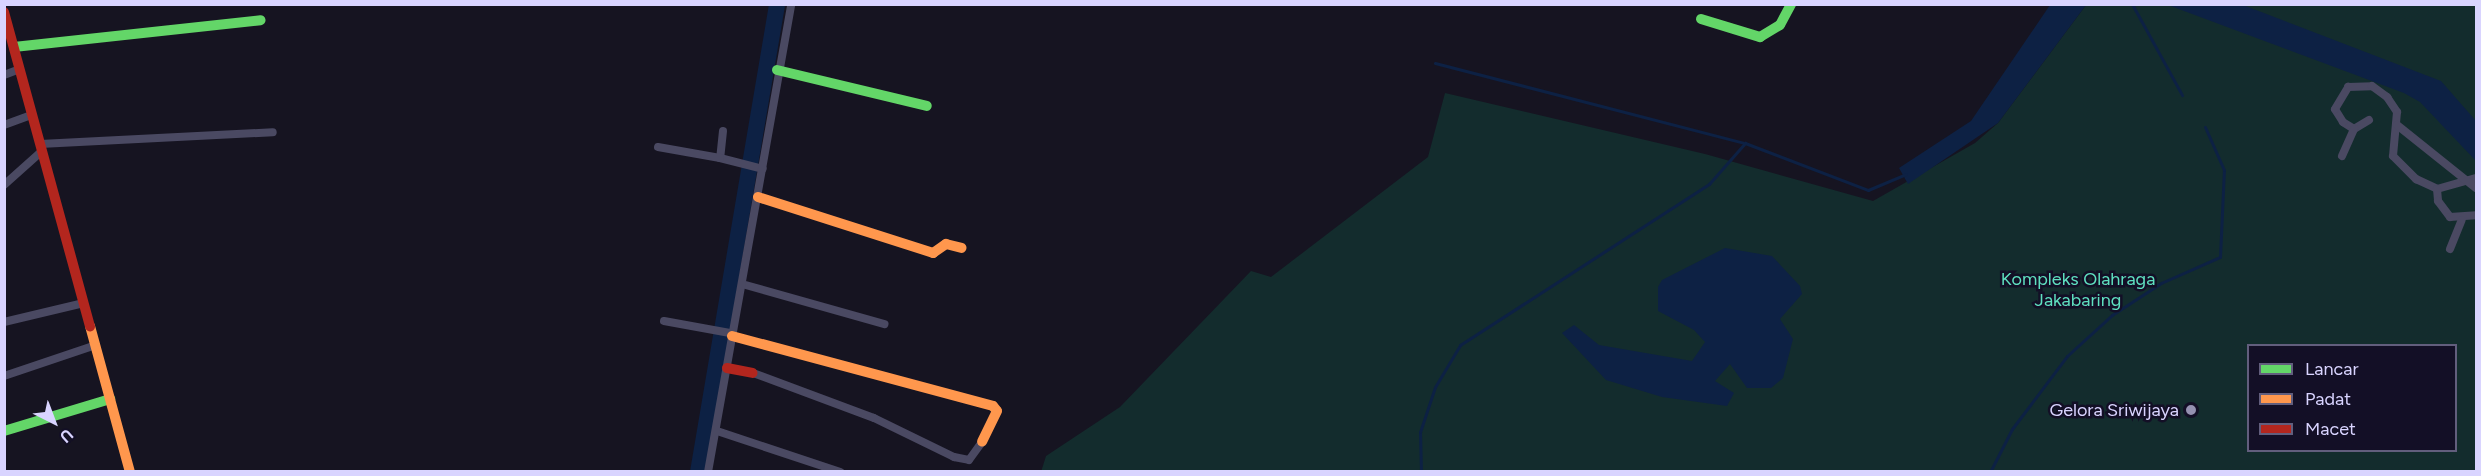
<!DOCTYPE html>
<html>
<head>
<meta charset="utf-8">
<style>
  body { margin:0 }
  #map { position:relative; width:2481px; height:476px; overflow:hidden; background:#161421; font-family:Figtree,sans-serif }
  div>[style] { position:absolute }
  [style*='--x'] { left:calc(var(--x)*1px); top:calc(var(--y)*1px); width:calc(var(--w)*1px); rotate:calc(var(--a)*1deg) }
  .green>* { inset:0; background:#132c2d }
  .water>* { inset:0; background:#0d2144 }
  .stream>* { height:3px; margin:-1.5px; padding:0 1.5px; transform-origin:1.5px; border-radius:1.5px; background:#0d2144 }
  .river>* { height:16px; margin:-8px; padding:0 8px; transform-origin:8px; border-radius:8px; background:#0d2144 }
  .street>* { height:8px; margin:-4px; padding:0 4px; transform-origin:4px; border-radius:4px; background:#4a4962 }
  .fast>* { height:10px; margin:-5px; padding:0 5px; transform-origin:5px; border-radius:5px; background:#63d668 }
  .slow>* { height:10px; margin:-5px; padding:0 5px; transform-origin:5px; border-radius:5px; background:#ff974d }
  .jam>* { height:10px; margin:-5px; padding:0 5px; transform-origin:5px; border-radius:5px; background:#b3261e }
  .dots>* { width:16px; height:16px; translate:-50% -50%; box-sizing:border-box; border:3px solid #130f26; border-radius:50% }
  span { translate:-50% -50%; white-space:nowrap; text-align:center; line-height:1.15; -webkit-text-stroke:5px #130f26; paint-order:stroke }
  .park-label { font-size:18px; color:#5fe0c0 }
  .poi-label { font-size:18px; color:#d9d4ff }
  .right { translate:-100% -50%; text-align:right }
  .frame { position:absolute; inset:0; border:6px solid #d9d4ff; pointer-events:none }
  .legend { position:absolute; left:2247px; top:344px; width:210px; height:108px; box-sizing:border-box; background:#130f26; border:2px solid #625e7d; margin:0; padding:8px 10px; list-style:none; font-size:18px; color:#d9d4ff }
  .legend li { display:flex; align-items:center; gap:12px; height:30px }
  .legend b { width:30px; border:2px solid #625e7d }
  .north { position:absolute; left:24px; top:392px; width:60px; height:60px; -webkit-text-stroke:4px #130f26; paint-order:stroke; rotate:138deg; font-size:16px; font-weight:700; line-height:24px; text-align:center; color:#d9d4ff }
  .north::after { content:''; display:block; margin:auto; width:21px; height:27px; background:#d9d4ff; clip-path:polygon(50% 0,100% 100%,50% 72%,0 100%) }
</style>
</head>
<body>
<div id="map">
  <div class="green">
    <div style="clip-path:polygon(evenodd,2086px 5px,2476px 5px,2476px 471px,1041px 472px,1046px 456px,1120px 407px,1251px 271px,1271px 277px,1428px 157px,1445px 93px,1705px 154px,1873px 201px,1975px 143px,1998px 123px,2086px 5px,2248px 346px,2456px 346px,2456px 450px,2248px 450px,2248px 346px)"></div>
  </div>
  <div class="water">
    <div style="clip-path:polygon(2050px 5px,2086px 5px,1998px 123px,1908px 184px,1899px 168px,1971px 121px)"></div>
    <div style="clip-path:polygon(2168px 5px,2243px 5px,2441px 81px,2476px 121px,2476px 161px,2420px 102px,2404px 93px)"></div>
    <div style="clip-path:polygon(1725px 248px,1772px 256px,1800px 286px,1802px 294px,1780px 319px,1793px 339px,1783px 378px,1771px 388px,1747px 388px,1730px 364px,1715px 381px,1734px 393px,1727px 406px,1662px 397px,1606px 380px,1562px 333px,1574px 325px,1599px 345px,1692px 361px,1705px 342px,1694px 330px,1658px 311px,1658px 287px,1662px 280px)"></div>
  </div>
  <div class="stream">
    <div style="--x:2132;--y:4;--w:104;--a:61.2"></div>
    <div style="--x:1435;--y:63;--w:320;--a:14.5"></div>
    <div style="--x:1745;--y:143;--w:132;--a:20.9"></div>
    <div style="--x:1868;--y:190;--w:41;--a:-22.8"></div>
    <div style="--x:1421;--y:472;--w:40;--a:-91.4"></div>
    <div style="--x:1420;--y:432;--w:47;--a:-71.6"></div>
    <div style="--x:1435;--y:387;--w:49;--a:-59.2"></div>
    <div style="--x:1460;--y:345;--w:297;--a:-32.9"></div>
    <div style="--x:1709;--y:184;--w:55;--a:-48.7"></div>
    <div style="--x:1990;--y:472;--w:48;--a:-62.9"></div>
    <div style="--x:2012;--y:429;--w:91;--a:-53"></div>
    <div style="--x:2067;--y:356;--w:61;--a:-42.3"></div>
    <div style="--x:2112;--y:315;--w:59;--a:-33.1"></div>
    <div style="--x:2161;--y:283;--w:64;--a:-23.8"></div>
    <div style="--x:2220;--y:257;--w:87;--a:-87.4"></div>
    <div style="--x:2224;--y:170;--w:47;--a:-113.8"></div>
  </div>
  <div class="river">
    <div style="--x:698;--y:472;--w:475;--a:-80.4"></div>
  </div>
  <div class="street">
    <div style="--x:4;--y:75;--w:17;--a:-21"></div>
    <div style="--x:2369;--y:120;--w:17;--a:149"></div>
    <div style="--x:2354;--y:129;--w:13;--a:-148"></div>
    <div style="--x:2343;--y:122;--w:15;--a:-122"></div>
    <div style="--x:2335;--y:109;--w:26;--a:-59"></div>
    <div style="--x:2348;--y:87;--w:24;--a:-2"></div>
    <div style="--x:2372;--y:86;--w:19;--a:36"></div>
    <div style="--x:2387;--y:97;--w:18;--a:56"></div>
    <div style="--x:2397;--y:112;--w:44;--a:95.2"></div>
    <div style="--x:2393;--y:156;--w:33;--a:45"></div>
    <div style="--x:2416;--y:179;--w:23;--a:25"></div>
    <div style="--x:2437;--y:189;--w:41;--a:-15.8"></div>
    <div style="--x:4;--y:125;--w:29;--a:-20"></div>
    <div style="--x:2397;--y:125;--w:101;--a:38.6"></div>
    <div style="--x:723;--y:131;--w:27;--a:96"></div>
    <div style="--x:720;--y:158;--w:44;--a:14.3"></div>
    <div style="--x:40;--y:144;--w:233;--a:-2.9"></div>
    <div style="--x:658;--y:147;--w:63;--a:10.1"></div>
    <div style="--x:2342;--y:156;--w:30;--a:-66"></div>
    <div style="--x:4;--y:185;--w:51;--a:-41.8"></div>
    <div style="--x:2437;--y:189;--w:12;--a:85"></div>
    <div style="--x:2438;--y:201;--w:20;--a:53"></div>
    <div style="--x:2450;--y:217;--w:26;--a:-4"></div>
    <div style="--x:2450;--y:249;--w:31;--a:-68"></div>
    <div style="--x:742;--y:284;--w:148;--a:15.7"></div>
    <div style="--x:664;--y:321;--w:67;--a:10.3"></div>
    <div style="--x:4;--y:322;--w:82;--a:-13.4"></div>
    <div style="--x:753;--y:373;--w:129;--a:20.4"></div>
    <div style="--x:874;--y:418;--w:89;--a:26"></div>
    <div style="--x:954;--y:457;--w:15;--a:11"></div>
    <div style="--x:969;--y:460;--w:22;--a:-54"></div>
    <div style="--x:4;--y:376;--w:97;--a:-18.6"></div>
    <div style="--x:717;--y:431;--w:130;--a:18.4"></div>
    <div style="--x:708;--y:472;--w:475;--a:-79.9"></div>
  </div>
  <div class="fast">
    <div style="--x:1701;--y:19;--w:62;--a:17"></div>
    <div style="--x:1760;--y:37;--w:23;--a:-31"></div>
    <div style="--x:1780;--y:25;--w:24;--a:-62"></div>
    <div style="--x:14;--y:47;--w:248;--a:-6.2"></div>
    <div style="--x:777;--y:70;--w:154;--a:13.5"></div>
    <div style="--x:4;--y:431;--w:111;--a:-16.8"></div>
  </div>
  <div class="slow">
    <div style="--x:758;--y:197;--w:184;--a:17.7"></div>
    <div style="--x:933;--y:253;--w:16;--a:-35"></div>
    <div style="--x:946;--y:244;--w:16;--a:14"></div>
    <div style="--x:90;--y:326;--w:151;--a:74.7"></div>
    <div style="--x:732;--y:336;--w:270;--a:15"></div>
    <div style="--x:993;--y:406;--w:6;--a:51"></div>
    <div style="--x:997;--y:411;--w:34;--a:116"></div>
  </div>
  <div class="jam">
    <div style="--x:4;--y:12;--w:326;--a:74.7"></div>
    <div style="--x:727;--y:368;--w:26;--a:11"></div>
  </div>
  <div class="dots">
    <div style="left:2191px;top:410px;background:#9591b1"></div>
  </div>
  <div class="park-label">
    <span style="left:2078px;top:290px">Kompleks Olahraga<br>Jakabaring</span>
  </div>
  <div class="poi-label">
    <span class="right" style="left:2179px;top:410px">Gelora Sriwijaya</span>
  </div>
  <div class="frame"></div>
  <ul class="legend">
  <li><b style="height:8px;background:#63d668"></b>Lancar</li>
  <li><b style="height:8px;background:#ff974d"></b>Padat</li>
  <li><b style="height:8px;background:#b3261e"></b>Macet</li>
  </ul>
  <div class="north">U</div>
</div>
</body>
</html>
